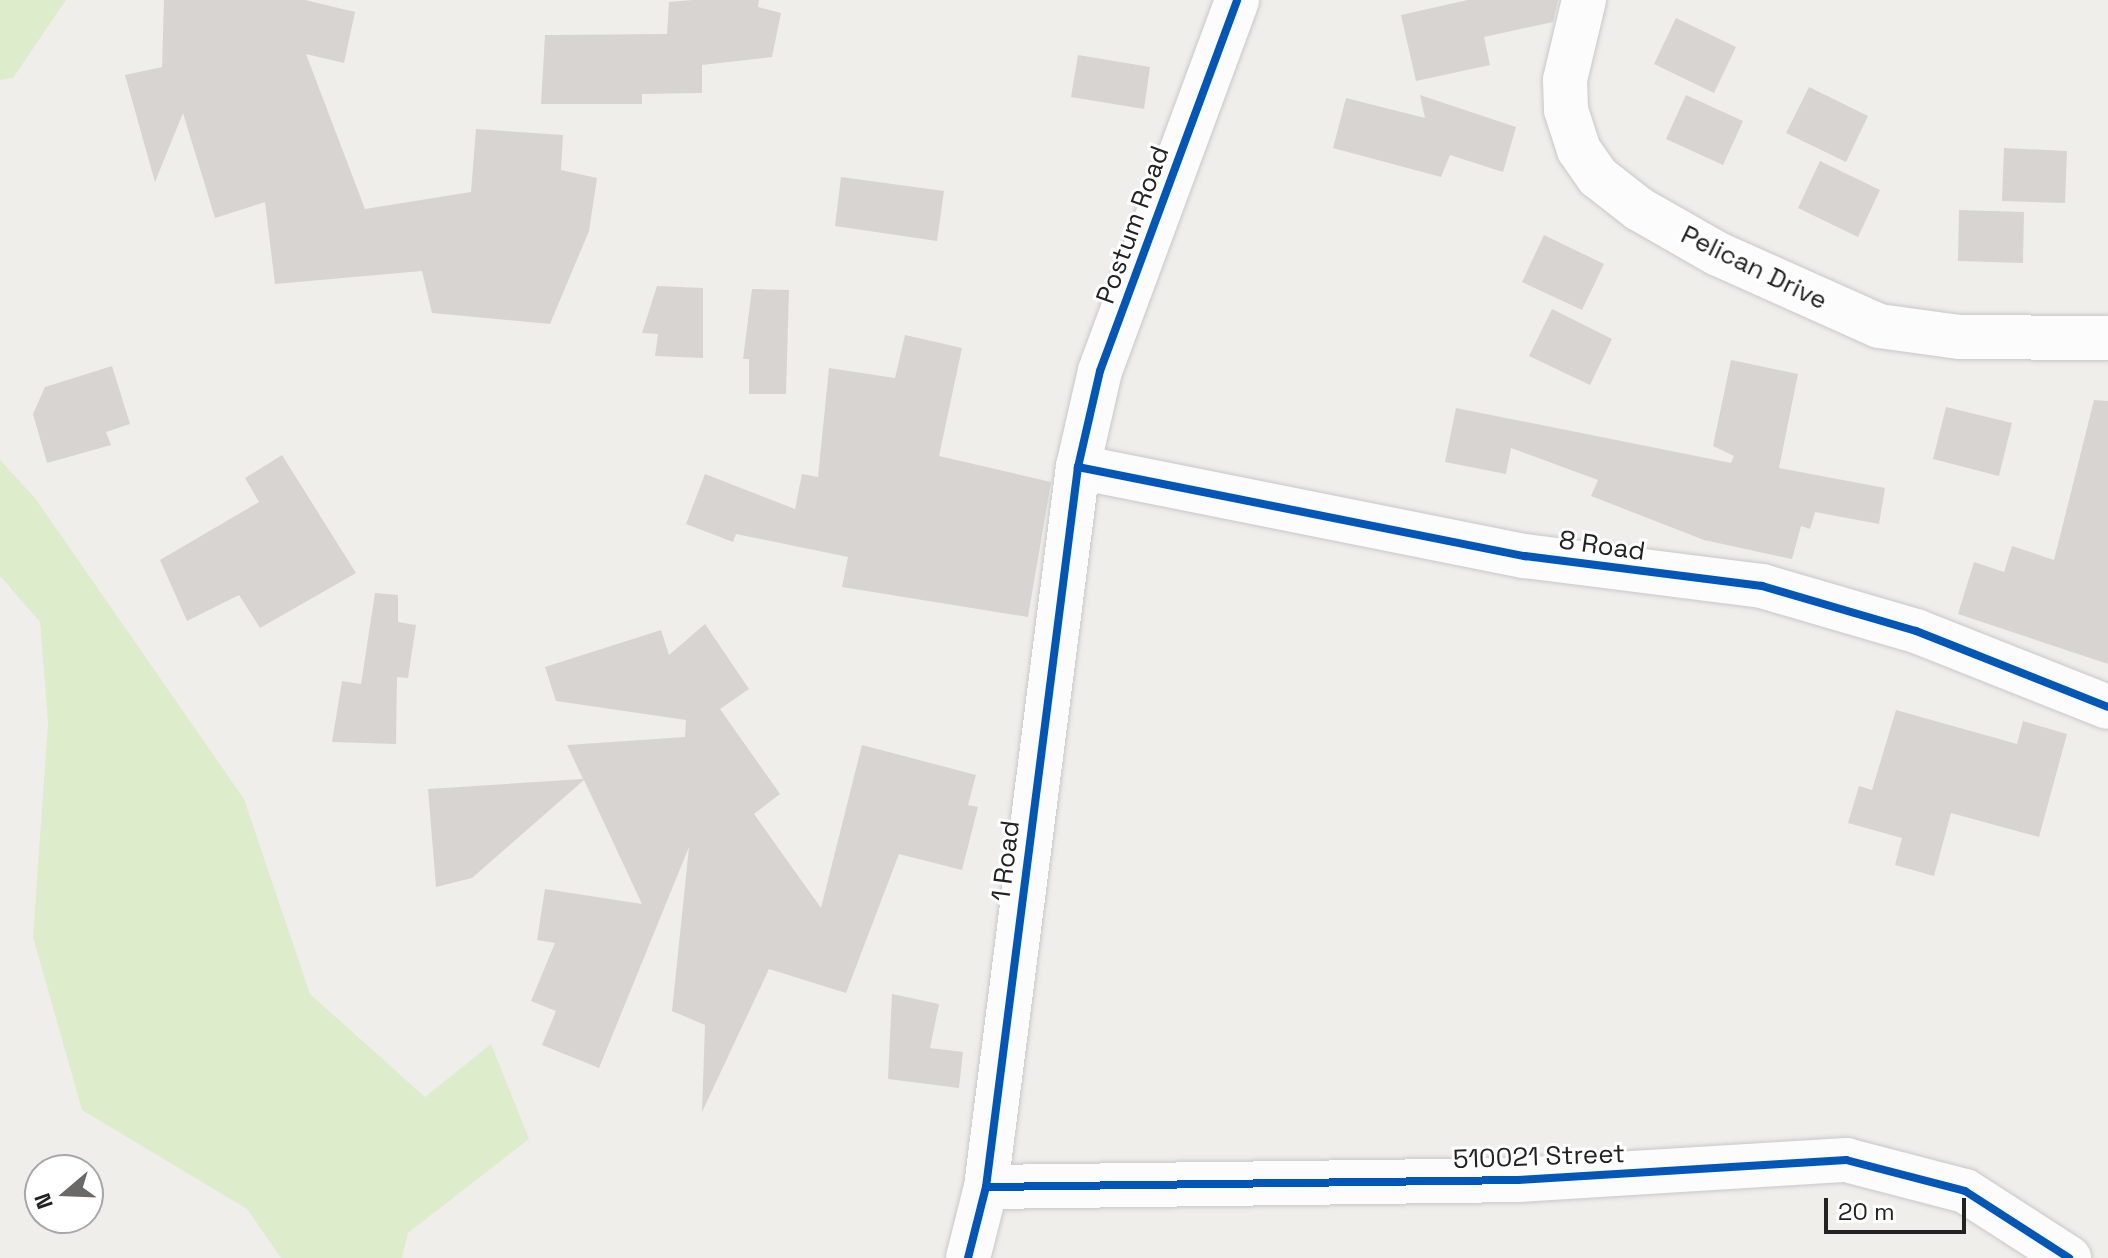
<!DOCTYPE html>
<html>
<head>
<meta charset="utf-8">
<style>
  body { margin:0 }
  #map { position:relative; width:2108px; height:1258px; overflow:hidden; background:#f0eeeb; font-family:"Space Grotesk",sans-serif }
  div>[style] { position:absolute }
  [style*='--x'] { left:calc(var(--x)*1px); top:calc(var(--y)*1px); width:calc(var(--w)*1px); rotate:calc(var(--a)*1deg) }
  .grass>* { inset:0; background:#ddeccb }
  .building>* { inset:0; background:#d7d4d2 }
  .roads { filter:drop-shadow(0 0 2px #c9c8c7) drop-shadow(0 0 2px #c9c8c7) }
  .minor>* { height:44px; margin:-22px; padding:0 22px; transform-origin:22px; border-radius:22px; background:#fdfcfc }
  .cycleway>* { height:8px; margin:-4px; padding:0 4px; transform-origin:4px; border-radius:4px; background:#0057b8 }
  span { translate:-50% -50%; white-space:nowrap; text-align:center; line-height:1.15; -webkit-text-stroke:6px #fff; paint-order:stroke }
  .street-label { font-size:26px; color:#222 }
  .north { position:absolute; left:24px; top:1154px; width:80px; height:80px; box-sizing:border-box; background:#fff; border:2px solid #a7a7a7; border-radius:50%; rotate:251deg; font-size:22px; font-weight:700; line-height:32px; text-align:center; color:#222 }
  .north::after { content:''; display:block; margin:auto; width:28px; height:36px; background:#6a6968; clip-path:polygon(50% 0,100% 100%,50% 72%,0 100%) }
  .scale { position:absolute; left:1824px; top:1198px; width:142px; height:36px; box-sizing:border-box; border:4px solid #222; border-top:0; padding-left:10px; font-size:24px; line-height:28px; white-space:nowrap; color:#222; -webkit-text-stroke:6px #fff; paint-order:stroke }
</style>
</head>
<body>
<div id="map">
  <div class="grass">
    <div style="clip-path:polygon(0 0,66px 0,13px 78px,0 80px)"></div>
    <div style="clip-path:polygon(0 460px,35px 498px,244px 799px,310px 994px,425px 1097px,491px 1044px,529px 1139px,408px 1233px,402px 1258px,281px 1258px,247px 1209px,82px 1110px,33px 937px,48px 723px,40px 622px,0 576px)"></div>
  </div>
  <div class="building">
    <div style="clip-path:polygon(164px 0,305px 0,355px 12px,344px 63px,306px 54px,365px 209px,471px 192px,476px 129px,563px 135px,561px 170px,597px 178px,589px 231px,550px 324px,432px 313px,422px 271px,275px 284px,265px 202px,215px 218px,183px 113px,155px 182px,125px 75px,162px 67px)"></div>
    <div style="clip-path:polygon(692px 0,759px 0,758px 7px,781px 13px,772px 57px,702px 65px,702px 93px,642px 94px,642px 104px,541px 104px,545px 35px,667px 34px,669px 2px)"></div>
    <div style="clip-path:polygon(1468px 0,1558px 0,1553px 22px,1484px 37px,1490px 65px,1416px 81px,1401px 15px)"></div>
    <div style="clip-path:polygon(1676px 18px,1736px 47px,1714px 93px,1654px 64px)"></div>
    <div style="clip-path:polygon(1078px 55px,1150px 67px,1144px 109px,1071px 97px)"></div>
    <div style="clip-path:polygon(1809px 87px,1868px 116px,1846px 162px,1786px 133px)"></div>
    <div style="clip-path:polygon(1420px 95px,1516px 127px,1503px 172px,1450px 155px,1441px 177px,1333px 148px,1346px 98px,1425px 118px)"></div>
    <div style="clip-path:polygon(1686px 95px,1743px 121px,1723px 165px,1666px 139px)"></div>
    <div style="clip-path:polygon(2004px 148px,2067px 151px,2065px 203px,2002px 201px)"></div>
    <div style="clip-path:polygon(1820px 161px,1880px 190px,1858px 237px,1798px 208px)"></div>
    <div style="clip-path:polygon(841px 177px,944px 191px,937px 241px,835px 226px)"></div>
    <div style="clip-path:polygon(1959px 210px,2024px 212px,2023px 263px,1958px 261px)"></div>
    <div style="clip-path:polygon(1544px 235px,1604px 264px,1582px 310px,1522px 282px)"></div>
    <div style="clip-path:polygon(657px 286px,703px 288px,703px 358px,655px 356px,658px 334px,642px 333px)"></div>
    <div style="clip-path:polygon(752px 289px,789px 290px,786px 394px,749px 394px,749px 359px,743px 359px)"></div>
    <div style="clip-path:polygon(1552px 309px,1612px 339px,1590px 385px,1529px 356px)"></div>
    <div style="clip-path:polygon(905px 335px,962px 348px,939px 456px,1051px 482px,1028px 617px,842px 587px,848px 557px,736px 534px,733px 542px,686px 524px,705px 474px,795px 509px,802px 474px,818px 477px,829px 368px,895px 378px)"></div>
    <div style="clip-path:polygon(1731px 360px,1798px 374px,1779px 468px,1885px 488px,1879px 524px,1815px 512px,1810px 529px,1801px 526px,1792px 559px,1704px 540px,1591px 496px,1598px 480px,1511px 448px,1506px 474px,1445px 462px,1456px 408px,1731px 463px,1734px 456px,1713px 446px)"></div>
    <div style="clip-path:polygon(112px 366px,130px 424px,106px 432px,111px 445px,47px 463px,33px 414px,45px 387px)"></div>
    <div style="clip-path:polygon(2094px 400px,2108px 401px,2108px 664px,1958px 614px,1974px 562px,2004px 572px,2012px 546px,2054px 560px)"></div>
    <div style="clip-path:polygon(1946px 407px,2012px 423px,1999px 476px,1933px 459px)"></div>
    <div style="clip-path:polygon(282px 455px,356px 573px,260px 628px,239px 595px,187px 621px,160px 560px,259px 502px,245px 478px)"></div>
    <div style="clip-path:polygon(375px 593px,398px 595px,398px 622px,416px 625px,408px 678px,397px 677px,396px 744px,332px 742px,342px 681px,361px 684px)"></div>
    <div style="clip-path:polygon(705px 624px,749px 689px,720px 709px,780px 794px,754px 814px,821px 908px,862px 745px,976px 775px,968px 805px,978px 807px,962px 870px,899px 854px,846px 993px,769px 969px,702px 1112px,705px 1025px,672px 1011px,689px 847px,599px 1068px,542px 1045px,556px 1011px,531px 1001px,555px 943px,537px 940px,545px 889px,642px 904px,584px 780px,472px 878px,436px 887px,428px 789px,583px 779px,567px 745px,685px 737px,686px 720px,556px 701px,545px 667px,661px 630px,669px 655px)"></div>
    <div style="clip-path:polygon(1896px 710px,2017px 744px,2023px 721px,2067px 734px,2039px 837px,1951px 813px,1934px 876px,1895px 865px,1902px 838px,1848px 823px,1859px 786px,1872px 790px)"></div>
    <div style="clip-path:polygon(892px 994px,939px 1004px,930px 1048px,963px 1052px,959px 1088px,888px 1079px)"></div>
  </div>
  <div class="roads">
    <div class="minor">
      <div style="--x:1584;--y:0;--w:82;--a:103.4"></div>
      <div style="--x:1565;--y:80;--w:30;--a:88"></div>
      <div style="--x:1566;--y:110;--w:42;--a:72"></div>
      <div style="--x:1579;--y:150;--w:33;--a:55"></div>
      <div style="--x:1598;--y:177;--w:52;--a:38"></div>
      <div style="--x:1639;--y:209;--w:91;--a:29.7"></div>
      <div style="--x:1718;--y:254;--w:176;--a:24.1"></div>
      <div style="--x:1879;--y:326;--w:81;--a:7.8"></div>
      <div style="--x:1959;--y:337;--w:149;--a:0.4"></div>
      <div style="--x:1078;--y:467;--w:456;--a:11.3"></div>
      <div style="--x:1525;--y:556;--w:239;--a:7.2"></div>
      <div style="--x:1762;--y:586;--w:160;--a:16.3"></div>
      <div style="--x:1916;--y:631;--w:206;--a:21.6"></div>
      <div style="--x:986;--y:1187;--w:532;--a:-0.75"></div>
      <div style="--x:1518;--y:1180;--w:329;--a:-3.5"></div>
      <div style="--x:1846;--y:1160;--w:123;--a:14.6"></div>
      <div style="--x:1965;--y:1191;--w:124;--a:32.8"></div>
      <div style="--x:968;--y:1258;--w:73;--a:-75.8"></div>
      <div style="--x:986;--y:1187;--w:726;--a:-82.72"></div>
      <div style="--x:1078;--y:467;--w:98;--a:-77.1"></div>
      <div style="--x:1100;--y:371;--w:395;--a:-69.7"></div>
    </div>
  </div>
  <div class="cycleway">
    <div style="--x:1078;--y:467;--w:456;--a:11.3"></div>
    <div style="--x:1525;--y:556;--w:239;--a:7.2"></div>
    <div style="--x:1762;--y:586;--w:160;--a:16.3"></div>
    <div style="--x:1916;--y:631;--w:206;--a:21.6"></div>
    <div style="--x:986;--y:1187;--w:532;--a:-0.75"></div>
    <div style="--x:1518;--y:1180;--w:329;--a:-3.5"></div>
    <div style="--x:1846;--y:1160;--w:123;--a:14.6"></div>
    <div style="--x:1965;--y:1191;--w:124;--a:32.8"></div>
    <div style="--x:968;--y:1258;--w:73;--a:-75.8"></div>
    <div style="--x:986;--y:1187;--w:726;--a:-82.72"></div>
    <div style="--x:1078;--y:467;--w:98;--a:-77.1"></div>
    <div style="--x:1100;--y:371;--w:395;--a:-69.7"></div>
  </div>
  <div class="street-label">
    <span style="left:1133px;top:225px;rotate:-70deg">Postum Road</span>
    <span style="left:1754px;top:268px;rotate:26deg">Pelican Drive</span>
    <span style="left:1602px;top:546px;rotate:8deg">8 Road</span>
    <span style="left:1006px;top:861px;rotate:-83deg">1 Road</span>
    <span style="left:1539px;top:1157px;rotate:-2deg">510021 Street</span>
  </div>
  <div class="north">N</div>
  <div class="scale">20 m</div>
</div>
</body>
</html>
